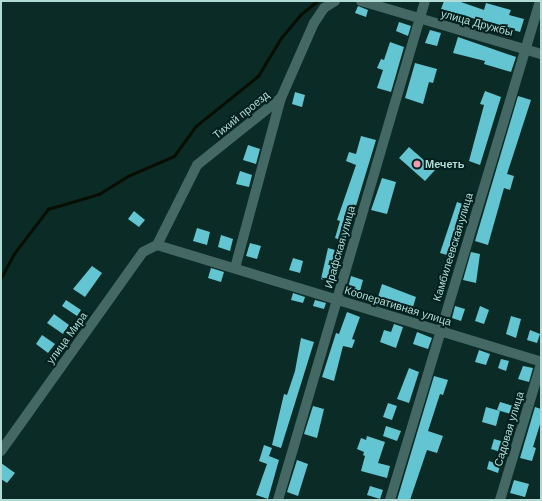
<!DOCTYPE html>
<html>
<head>
<meta charset="utf-8">
<style>
  body { margin:0 }
  #map { position:relative; width:542px; height:501px; overflow:hidden; background:#0b2b27; font-family:Arial,sans-serif }
  div>[style] { position:absolute }
  [style*='--x'] { left:calc(var(--x)*1px); top:calc(var(--y)*1px); width:calc(var(--w)*1px); rotate:calc(var(--a)*1deg) }
  .stream>* { height:2.5px; margin:-1.25px; padding:0 1.25px; transform-origin:1.25px; border-radius:1.25px; background:#080e01 }
  .building>* { inset:0; background:#63c5d1 }
  .minor>* { height:10px; margin:-5px; padding:0 5px; transform-origin:5px; border-radius:5px; background:#446863 }
  .dots>* { width:11px; height:11px; translate:-50% -50%; box-sizing:border-box; border:2px solid #02211e; border-radius:50% }
  span { translate:-50% -50%; white-space:nowrap; text-align:center; line-height:1.15; -webkit-text-stroke:4px #02211e; paint-order:stroke }
  .street-label { font-size:11px; color:#b0dcd5 }
  .poi-label { font-size:11px; color:#b0dcd5; font-weight:700 }
  .left { translate:0 -50%; text-align:left }
  .frame { position:absolute; inset:0; border:2px solid #b0dcd5; pointer-events:none }
</style>
</head>
<body>
<div id="map">
  <div class="stream">
    <div style="--x:1;--y:278;--w:26;--a:-62"></div>
    <div style="--x:13;--y:255;--w:58;--a:-52.7"></div>
    <div style="--x:48;--y:209;--w:53;--a:-16.4"></div>
    <div style="--x:99;--y:194;--w:34;--a:-32"></div>
    <div style="--x:128;--y:176;--w:50;--a:-23.5"></div>
    <div style="--x:174;--y:156;--w:37;--a:-54"></div>
    <div style="--x:196;--y:126;--w:80;--a:-38.9"></div>
    <div style="--x:258;--y:76;--w:44;--a:-58.8"></div>
    <div style="--x:281;--y:38;--w:30;--a:-50"></div>
    <div style="--x:300;--y:15;--w:22;--a:-39"></div>
  </div>
  <div class="building">
    <div style="clip-path:polygon(444px 1px,458px 1px,484px 10px,486px 3px,511px 10px,509px 15px,524px 19px,520px 32px,441px 9px)"></div>
    <div style="clip-path:polygon(358px 6px,368px 10px,366px 17px,355px 13px)"></div>
    <div style="clip-path:polygon(399px 22px,411px 26px,408px 36px,396px 31px)"></div>
    <div style="clip-path:polygon(430px 30px,441px 33px,437px 46px,425px 43px)"></div>
    <div style="clip-path:polygon(458px 37px,516px 57px,511px 72px,484px 64px,485px 61px,453px 53px)"></div>
    <div style="clip-path:polygon(390px 42px,404px 47px,391px 92px,377px 88px,383px 70px,377px 68px,381px 59px,384px 60px)"></div>
    <div style="clip-path:polygon(415px 63px,437px 69px,433px 83px,429px 82px,423px 104px,405px 98px)"></div>
    <div style="clip-path:polygon(485px 91px,501px 97px,480px 165px,469px 161px,484px 105px,480px 104px)"></div>
    <div style="clip-path:polygon(295px 92px,305px 95px,302px 107px,292px 104px)"></div>
    <div style="clip-path:polygon(518px 96px,531px 100px,507px 174px,514px 176px,510px 190px,504px 188px,488px 245px,475px 241px)"></div>
    <div style="clip-path:polygon(361px 136px,376px 140px,345px 242px,335px 238px,340px 221px,337px 220px,356px 165px,346px 161px,349px 152px,356px 154px)"></div>
    <div style="clip-path:polygon(248px 145px,260px 149px,256px 164px,243px 160px)"></div>
    <div style="clip-path:polygon(409px 147px,435px 170px,425px 181px,399px 158px)"></div>
    <div style="clip-path:polygon(240px 171px,252px 175px,249px 187px,236px 184px)"></div>
    <div style="clip-path:polygon(382px 178px,396px 182px,387px 214px,371px 210px)"></div>
    <div style="clip-path:polygon(457px 202px,468px 206px,454px 257px,440px 253px)"></div>
    <div style="clip-path:polygon(134px 211px,145px 220px,139px 227px,128px 219px)"></div>
    <div style="clip-path:polygon(197px 228px,210px 232px,207px 245px,193px 241px)"></div>
    <div style="clip-path:polygon(221px 235px,233px 239px,230px 251px,218px 247px)"></div>
    <div style="clip-path:polygon(250px 243px,261px 246px,257px 259px,246px 256px)"></div>
    <div style="clip-path:polygon(328px 248px,342px 252px,333px 283px,321px 279px)"></div>
    <div style="clip-path:polygon(471px 252px,480px 254px,476px 283px,463px 280px)"></div>
    <div style="clip-path:polygon(293px 258px,303px 261px,300px 273px,289px 270px)"></div>
    <div style="clip-path:polygon(92px 266px,102px 273px,85px 297px,73px 289px)"></div>
    <div style="clip-path:polygon(211px 268px,224px 272px,221px 282px,208px 278px)"></div>
    <div style="clip-path:polygon(351px 276px,363px 280px,360px 291px,348px 288px)"></div>
    <div style="clip-path:polygon(382px 284px,416px 297px,413px 307px,378px 297px)"></div>
    <div style="clip-path:polygon(293px 293px,305px 297px,303px 303px,291px 300px)"></div>
    <div style="clip-path:polygon(66px 300px,81px 310px,77px 316px,62px 306px)"></div>
    <div style="clip-path:polygon(315px 300px,326px 303px,324px 309px,313px 306px)"></div>
    <div style="clip-path:polygon(455px 306px,465px 309px,461px 321px,452px 318px)"></div>
    <div style="clip-path:polygon(480px 306px,489px 310px,484px 324px,475px 321px)"></div>
    <div style="clip-path:polygon(347px 312px,360px 317px,352px 339px,355px 340px,352px 348px,343px 346px,334px 381px,322px 377px,336px 333px,339px 334px)"></div>
    <div style="clip-path:polygon(54px 314px,69px 325px,63px 334px,47px 323px)"></div>
    <div style="clip-path:polygon(511px 316px,521px 319px,516px 338px,506px 334px)"></div>
    <div style="clip-path:polygon(394px 324px,403px 327px,396px 348px,380px 342px,384px 330px,391px 332px)"></div>
    <div style="clip-path:polygon(530px 330px,540px 334px,537px 343px,527px 340px)"></div>
    <div style="clip-path:polygon(417px 332px,432px 338px,428px 349px,413px 344px)"></div>
    <div style="clip-path:polygon(42px 335px,55px 344px,48px 353px,36px 344px)"></div>
    <div style="clip-path:polygon(301px 338px,314px 342px,281px 448px,272px 445px,284px 394px,287px 395px,295px 371px)"></div>
    <div style="clip-path:polygon(479px 350px,490px 354px,486px 365px,475px 362px)"></div>
    <div style="clip-path:polygon(501px 359px,509px 361px,506px 371px,498px 368px)"></div>
    <div style="clip-path:polygon(523px 366px,533px 368px,529px 382px,518px 379px)"></div>
    <div style="clip-path:polygon(409px 368px,419px 372px,409px 403px,397px 399px)"></div>
    <div style="clip-path:polygon(434px 376px,448px 380px,443px 395px,440px 394px,428px 431px,443px 436px,437px 453px,427px 450px,410px 500px,397px 500px)"></div>
    <div style="clip-path:polygon(500px 402px,520px 408px,518px 416px,497px 410px)"></div>
    <div style="clip-path:polygon(388px 403px,397px 406px,392px 420px,383px 417px)"></div>
    <div style="clip-path:polygon(313px 406px,324px 409px,317px 438px,304px 434px)"></div>
    <div style="clip-path:polygon(486px 407px,500px 411px,496px 426px,482px 422px)"></div>
    <div style="clip-path:polygon(535px 407px,541px 409px,541px 421px,533px 447px,536px 448px,532px 461px,520px 458px)"></div>
    <div style="clip-path:polygon(386px 426px,401px 431px,397px 441px,383px 436px)"></div>
    <div style="clip-path:polygon(367px 436px,385px 442px,378px 463px,390px 466px,387px 478px,361px 471px,365px 456px,363px 455px,364px 452px,357px 449px,361px 438px,366px 440px)"></div>
    <div style="clip-path:polygon(494px 439px,508px 443px,504px 453px,491px 449px)"></div>
    <div style="clip-path:polygon(264px 445px,272px 448px,269px 456px,279px 460px,268px 499px,256px 495px,267px 464px,259px 461px)"></div>
    <div style="clip-path:polygon(297px 460px,308px 464px,298px 496px,287px 492px)"></div>
    <div style="clip-path:polygon(489px 461px,500px 465px,498px 473px,487px 469px)"></div>
    <div style="clip-path:polygon(1px 463px,15px 473px,7px 483px,1px 479px)"></div>
    <div style="clip-path:polygon(514px 480px,529px 484px,525px 497px,510px 493px)"></div>
    <div style="clip-path:polygon(370px 486px,383px 490px,380px 499px,367px 495px)"></div>
  </div>
  <div class="minor">
    <div style="--x:361;--y:1;--w:188;--a:16.4"></div>
    <div style="--x:157;--y:245;--w:401;--a:16.9"></div>
    <div style="--x:157;--y:245;--w:89;--a:-63.4"></div>
    <div style="--x:197;--y:165;--w:107;--a:-38.6"></div>
    <div style="--x:281;--y:98;--w:82;--a:-66.3"></div>
    <div style="--x:314;--y:23;--w:18;--a:-56"></div>
    <div style="--x:324;--y:8;--w:13;--a:-32"></div>
    <div style="--x:235;--y:268;--w:176;--a:-74.9"></div>
    <div style="--x:1;--y:451;--w:244;--a:-54.5"></div>
    <div style="--x:143;--y:252;--w:16;--a:-27"></div>
    <div style="--x:278;--y:500;--w:520;--a:-73.59"></div>
    <div style="--x:390;--y:500;--w:521;--a:-73.27"></div>
    <div style="--x:500;--y:500;--w:142;--a:-73.2"></div>
  </div>
  <div class="dots">
    <div style="left:417px;top:164px;background:#f29aae"></div>
  </div>
  <div class="street-label">
    <span style="left:477px;top:23px;rotate:15deg">улица Дружбы</span>
    <span style="left:241px;top:115px;rotate:-39deg">Тихий проезд</span>
    <span style="left:340px;top:247px;rotate:-74deg">Ирафская улица</span>
    <span style="left:453px;top:247px;rotate:-73deg">Камбилеевская улица</span>
    <span style="left:398px;top:306px;rotate:17deg">Кооперативная улица</span>
    <span style="left:67px;top:338px;rotate:-54deg">улица Мира</span>
    <span style="left:509px;top:429px;rotate:-73deg">Садовая улица</span>
  </div>
  <div class="poi-label">
    <span class="left" style="left:425px;top:164px">Мечеть</span>
  </div>
  <div class="frame"></div>
</div>
</body>
</html>
